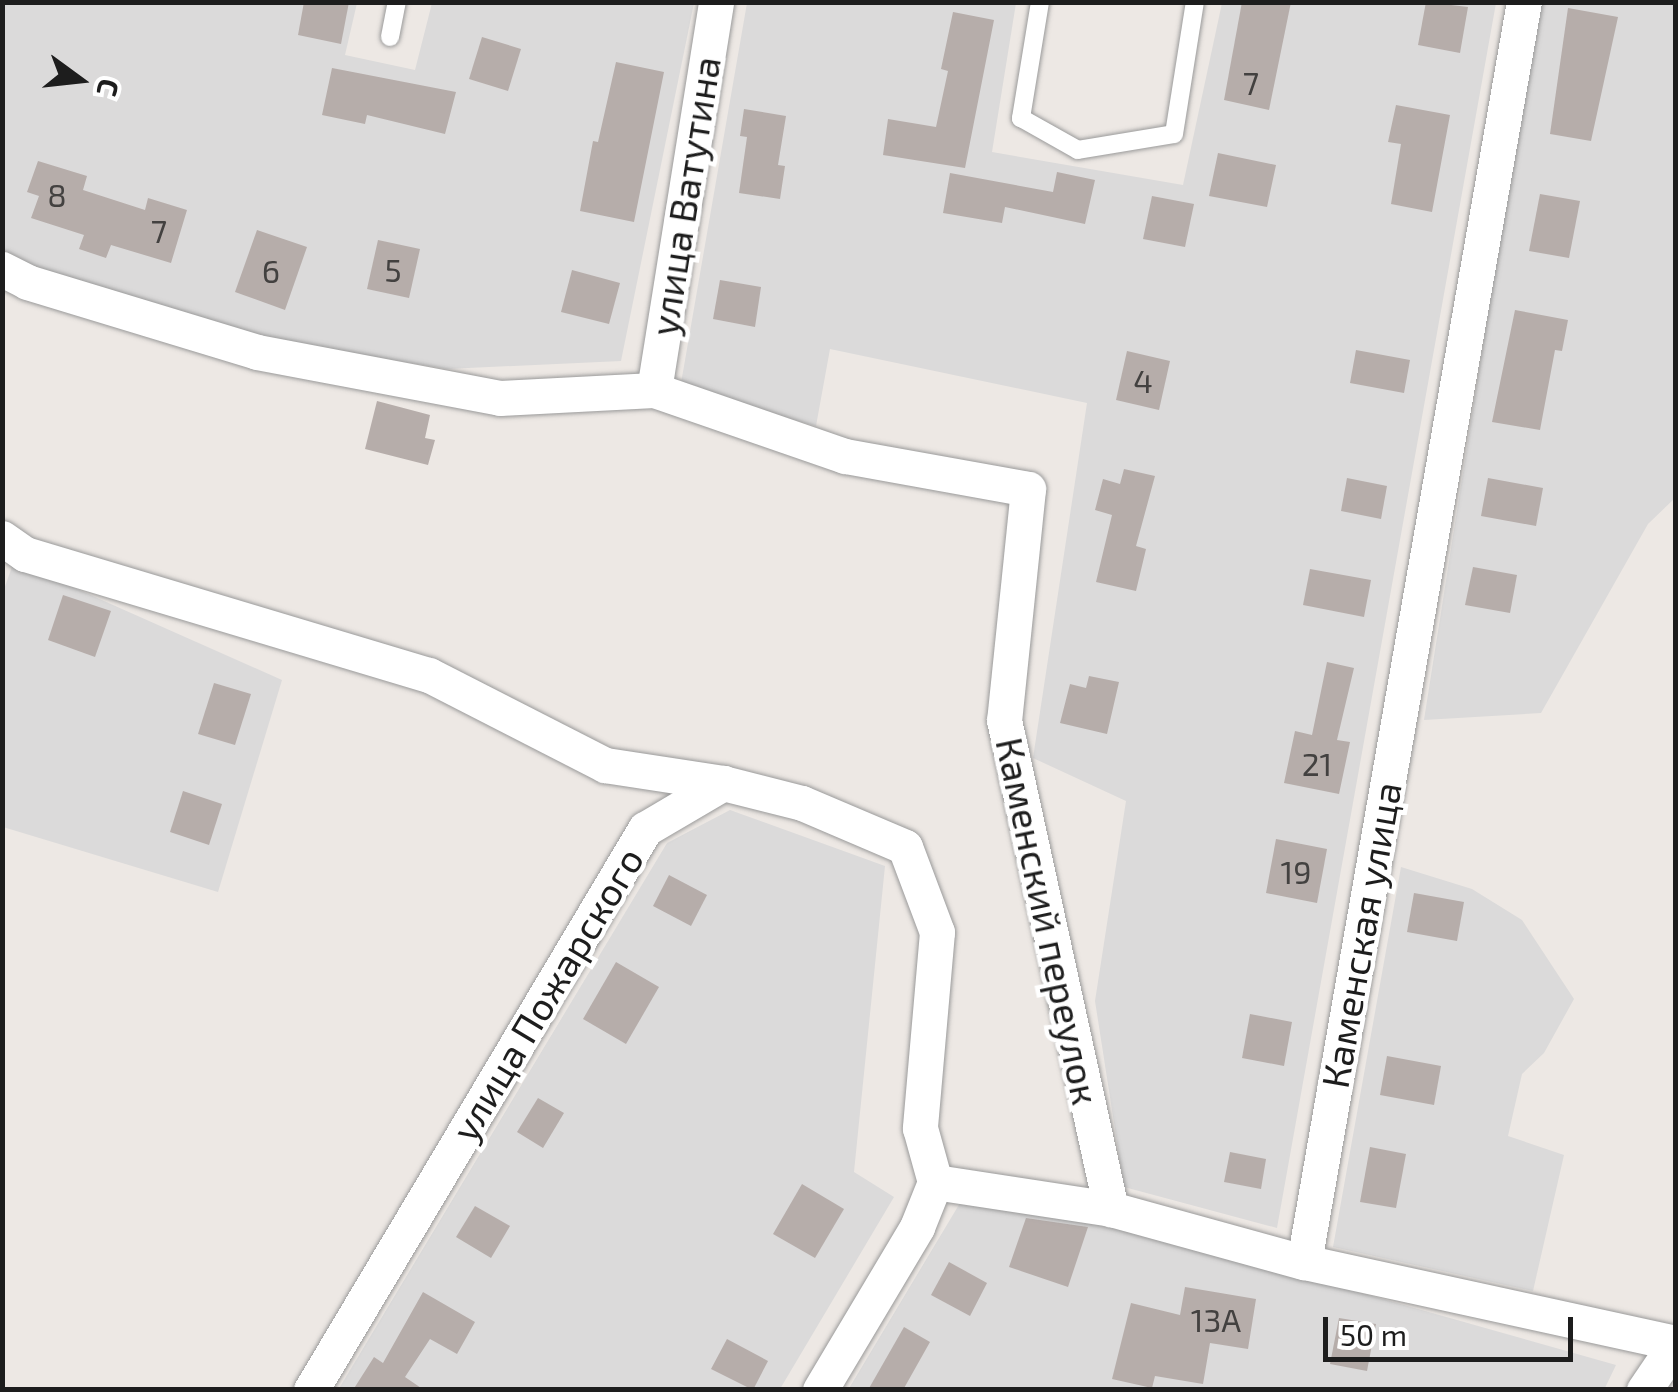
<!DOCTYPE html>
<html>
<head>
<meta charset="utf-8">
<style>
  body { margin:0 }
  #map { position:relative; width:1678px; height:1392px; overflow:hidden; background:#ede8e4; font-family:"Exo 2",sans-serif }
  div>[style] { position:absolute }
  [style*='--x'] { left:calc(var(--x)*1px); top:calc(var(--y)*1px); width:calc(var(--w)*1px); rotate:calc(var(--a)*1deg) }
  .residential>* { inset:0; background:#dbdada }
  .building>* { inset:0; background:#b6adaa }
  .roads { filter:drop-shadow(0 0 2px #9a9a9a) drop-shadow(0 0 2px #9a9a9a) }
  .service>* { height:18px; margin:-9px; padding:0 9px; transform-origin:9px; border-radius:9px; background:#fff }
  .minor>* { height:35px; margin:-17.5px; padding:0 17.5px; transform-origin:17.5px; border-radius:17.5px; background:#fff }
  span { translate:-50% -50%; white-space:nowrap; text-align:center; line-height:1.15; -webkit-text-stroke:9px #fff; paint-order:stroke }
  .number-label { font-size:32px; color:#434140 }
  .number-label span { -webkit-text-stroke-width:0 }
  .street-label { font-size:38px; color:#1d1d1d }
  .frame { position:absolute; inset:0; border:5px solid #1d1d1d; pointer-events:none }
  .north { position:absolute; left:30px; top:30px; width:100px; height:100px; -webkit-text-stroke:8px #fff; paint-order:stroke; rotate:105deg; font-size:28px; font-weight:700; line-height:40px; text-align:center; color:#1d1d1d }
  .north::after { content:''; display:block; margin:auto; width:35px; height:45px; background:#1d1d1d; clip-path:polygon(50% 0,100% 100%,50% 72%,0 100%) }
  .scale { position:absolute; left:1323px; top:1317px; width:250px; height:45px; box-sizing:border-box; border:5px solid #1d1d1d; border-top:0; padding-left:12px; font-size:30px; line-height:35px; white-space:nowrap; color:#1d1d1d; -webkit-text-stroke:8px #fff; paint-order:stroke }
</style>
</head>
<body>
<div id="map">
  <div class="residential">
    <div style="clip-path:polygon(3px 3px,357px 3px,345px 55px,415px 70px,432px 3px,694px 3px,621px 361px,447px 369px,224px 332px,30px 265px,3px 249px)"></div>
    <div style="clip-path:polygon(747px 3px,1016px 3px,992px 152px,1183px 185px,1222px 3px,1496px 3px,1277px 1228px,1124px 1187px,1095px 1001px,1126px 801px,1033px 758px,1087px 403px,830px 349px,816px 426px,680px 389px)"></div>
    <div style="clip-path:polygon(1537px 3px,1675px 3px,1675px 498px,1648px 524px,1541px 713px,1424px 720px)"></div>
    <div style="clip-path:polygon(14px 561px,282px 680px,218px 892px,3px 827px,2px 595px)"></div>
    <div style="clip-path:polygon(730px 810px,885px 866px,854px 1172px,894px 1197px,780px 1389px,338px 1390px,667px 843px)"></div>
    <div style="clip-path:polygon(1401px 867px,1472px 889px,1522px 920px,1574px 999px,1544px 1053px,1522px 1074px,1508px 1136px,1564px 1155px,1533px 1291px,1333px 1247px)"></div>
    <div style="clip-path:polygon(966px 1193px,1094px 1212px,1234px 1257px,1616px 1365px,1604px 1390px,848px 1390px)"></div>
  </div>
  <div class="building">
    <div style="clip-path:polygon(304px 2px,349px 2px,341px 44px,298px 35px)"></div>
    <div style="clip-path:polygon(1242px 2px,1291px 2px,1269px 110px,1224px 100px)"></div>
    <div style="clip-path:polygon(1426px 2px,1468px 7px,1460px 53px,1418px 45px)"></div>
    <div style="clip-path:polygon(1568px 8px,1618px 17px,1591px 141px,1550px 134px)"></div>
    <div style="clip-path:polygon(953px 12px,994px 20px,965px 168px,883px 155px,888px 119px,936px 127px,948px 71px,941px 69px)"></div>
    <div style="clip-path:polygon(482px 37px,521px 49px,508px 91px,469px 79px)"></div>
    <div style="clip-path:polygon(616px 62px,664px 72px,634px 222px,580px 211px,593px 141px,598px 142px)"></div>
    <div style="clip-path:polygon(332px 68px,456px 92px,445px 134px,367px 115px,365px 124px,322px 115px)"></div>
    <div style="clip-path:polygon(1396px 105px,1450px 115px,1432px 212px,1391px 204px,1401px 144px,1388px 142px)"></div>
    <div style="clip-path:polygon(744px 109px,786px 116px,778px 165px,785px 166px,780px 199px,739px 193px,747px 137px,740px 136px)"></div>
    <div style="clip-path:polygon(1218px 153px,1276px 165px,1267px 207px,1209px 196px)"></div>
    <div style="clip-path:polygon(38px 161px,87px 176px,83px 190px,145px 210px,148px 198px,187px 210px,171px 263px,111px 245px,106px 258px,79px 249px,84px 235px,31px 218px,39px 196px,27px 192px)"></div>
    <div style="clip-path:polygon(1057px 172px,1095px 180px,1085px 224px,1005px 207px,1002px 223px,943px 213px,950px 173px,1053px 192px)"></div>
    <div style="clip-path:polygon(1540px 194px,1580px 201px,1569px 258px,1529px 251px)"></div>
    <div style="clip-path:polygon(1152px 196px,1194px 204px,1185px 247px,1143px 239px)"></div>
    <div style="clip-path:polygon(257px 230px,307px 247px,285px 310px,235px 292px)"></div>
    <div style="clip-path:polygon(378px 240px,420px 249px,409px 298px,367px 289px)"></div>
    <div style="clip-path:polygon(572px 270px,620px 283px,609px 324px,561px 312px)"></div>
    <div style="clip-path:polygon(720px 280px,761px 287px,755px 327px,713px 319px)"></div>
    <div style="clip-path:polygon(1515px 310px,1568px 320px,1562px 351px,1555px 350px,1540px 430px,1492px 422px)"></div>
    <div style="clip-path:polygon(1356px 350px,1410px 360px,1404px 393px,1350px 383px)"></div>
    <div style="clip-path:polygon(1127px 351px,1170px 361px,1159px 410px,1116px 400px)"></div>
    <div style="clip-path:polygon(377px 401px,430px 415px,425px 438px,435px 440px,428px 465px,365px 449px)"></div>
    <div style="clip-path:polygon(1124px 469px,1155px 476px,1136px 546px,1146px 549px,1136px 591px,1096px 582px,1112px 515px,1095px 510px,1103px 479px,1120px 484px)"></div>
    <div style="clip-path:polygon(1347px 478px,1387px 486px,1381px 519px,1341px 511px)"></div>
    <div style="clip-path:polygon(1488px 478px,1543px 488px,1536px 526px,1481px 516px)"></div>
    <div style="clip-path:polygon(1473px 567px,1517px 575px,1510px 613px,1465px 605px)"></div>
    <div style="clip-path:polygon(1310px 569px,1371px 580px,1364px 617px,1303px 605px)"></div>
    <div style="clip-path:polygon(63px 595px,111px 611px,95px 657px,48px 640px)"></div>
    <div style="clip-path:polygon(1327px 662px,1354px 668px,1337px 740px,1350px 742px,1339px 794px,1284px 783px,1295px 731px,1312px 735px)"></div>
    <div style="clip-path:polygon(1089px 676px,1119px 682px,1107px 734px,1060px 723px,1070px 684px,1086px 688px)"></div>
    <div style="clip-path:polygon(214px 683px,251px 694px,235px 745px,198px 734px)"></div>
    <div style="clip-path:polygon(183px 791px,222px 804px,209px 845px,170px 832px)"></div>
    <div style="clip-path:polygon(1276px 839px,1327px 849px,1317px 903px,1266px 893px)"></div>
    <div style="clip-path:polygon(669px 875px,707px 895px,691px 926px,653px 906px)"></div>
    <div style="clip-path:polygon(1414px 893px,1464px 902px,1457px 941px,1407px 932px)"></div>
    <div style="clip-path:polygon(616px 962px,659px 987px,626px 1044px,583px 1019px)"></div>
    <div style="clip-path:polygon(1250px 1014px,1292px 1022px,1284px 1066px,1242px 1058px)"></div>
    <div style="clip-path:polygon(1387px 1056px,1441px 1066px,1434px 1105px,1380px 1095px)"></div>
    <div style="clip-path:polygon(538px 1098px,564px 1113px,543px 1148px,517px 1132px)"></div>
    <div style="clip-path:polygon(1370px 1147px,1406px 1154px,1396px 1208px,1360px 1202px)"></div>
    <div style="clip-path:polygon(1230px 1152px,1266px 1159px,1261px 1189px,1224px 1182px)"></div>
    <div style="clip-path:polygon(802px 1184px,844px 1209px,815px 1258px,773px 1234px)"></div>
    <div style="clip-path:polygon(475px 1206px,510px 1226px,491px 1258px,456px 1237px)"></div>
    <div style="clip-path:polygon(1026px 1218px,1088px 1227px,1068px 1287px,1009px 1267px)"></div>
    <div style="clip-path:polygon(949px 1262px,987px 1283px,970px 1316px,931px 1295px)"></div>
    <div style="clip-path:polygon(1185px 1287px,1256px 1299px,1248px 1349px,1210px 1343px,1203px 1384px,1155px 1376px,1152px 1388px,1112px 1379px,1131px 1303px,1180px 1315px)"></div>
    <div style="clip-path:polygon(423px 1292px,475px 1322px,457px 1354px,430px 1339px,405px 1377px,424px 1390px,353px 1390px,374px 1357px,383px 1363px)"></div>
    <div style="clip-path:polygon(1339px 1318px,1376px 1324px,1367px 1371px,1330px 1364px)"></div>
    <div style="clip-path:polygon(904px 1327px,930px 1342px,903px 1390px,868px 1390px)"></div>
    <div style="clip-path:polygon(727px 1339px,768px 1361px,753px 1390px,711px 1369px)"></div>
  </div>
  <div class="roads">
    <div class="service">
      <div style="--x:1040;--y:2;--w:118;--a:99.3"></div>
      <div style="--x:1021;--y:118;--w:65;--a:29.3"></div>
      <div style="--x:1078;--y:150;--w:97;--a:-9.5"></div>
      <div style="--x:1174;--y:134;--w:134;--a:-81"></div>
      <div style="--x:390;--y:37;--w:36;--a:-79"></div>
    </div>
    <div class="minor">
      <div style="--x:2;--y:269;--w:28;--a:27"></div>
      <div style="--x:27;--y:282;--w:240;--a:16.9"></div>
      <div style="--x:257;--y:352;--w:247;--a:10.7"></div>
      <div style="--x:500;--y:398;--w:154;--a:-3"></div>
      <div style="--x:654;--y:390;--w:202;--a:19.1"></div>
      <div style="--x:845;--y:456;--w:186;--a:10.2"></div>
      <div style="--x:1028;--y:489;--w:232;--a:95.9"></div>
      <div style="--x:1004;--y:720;--w:501;--a:77.66"></div>
      <div style="--x:654;--y:390;--w:393;--a:-80.9"></div>
      <div style="--x:2;--y:538;--w:28;--a:35"></div>
      <div style="--x:25;--y:554;--w:422;--a:16.7"></div>
      <div style="--x:429;--y:675;--w:198;--a:27.1"></div>
      <div style="--x:605;--y:765;--w:119;--a:8.7"></div>
      <div style="--x:1304;--y:1262;--w:381;--a:12.3"></div>
      <div style="--x:311;--y:1390;--w:653;--a:-59.23"></div>
      <div style="--x:645;--y:829;--w:91;--a:-30.5"></div>
      <div style="--x:723;--y:783;--w:81;--a:14.2"></div>
      <div style="--x:802;--y:803;--w:112;--a:23.1"></div>
      <div style="--x:905;--y:847;--w:91;--a:69.4"></div>
      <div style="--x:937;--y:932;--w:197;--a:95"></div>
      <div style="--x:920;--y:1128;--w:56;--a:74.5"></div>
      <div style="--x:820;--y:1390;--w:190;--a:-59.2"></div>
      <div style="--x:917;--y:1227;--w:48;--a:-68.2"></div>
      <div style="--x:935;--y:1182;--w:178;--a:8.7"></div>
      <div style="--x:1111;--y:1209;--w:200;--a:15.4"></div>
      <div style="--x:1304;--y:1262;--w:1279;--a:-80.1"></div>
      <div style="--x:1644;--y:1390;--w:57;--a:-55.8"></div>
    </div>
  </div>
  <div class="number-label">
    <span style="left:1251px;top:82px">7</span>
    <span style="left:57px;top:194px">8</span>
    <span style="left:159px;top:230px">7</span>
    <span style="left:393px;top:269px">5</span>
    <span style="left:271px;top:270px">6</span>
    <span style="left:1143px;top:380px">4</span>
    <span style="left:1317px;top:763px">21</span>
    <span style="left:1296px;top:871px">19</span>
    <span style="left:1216px;top:1319px">13А</span>
  </div>
  <div class="street-label">
    <span style="left:685px;top:196px;rotate:-81deg">улица Ватутина</span>
    <span style="left:1048px;top:921px;rotate:78deg">Каменский переулок</span>
    <span style="left:1361px;top:935px;rotate:-80deg">Каменская улица</span>
    <span style="left:547px;top:994px;rotate:-59deg">улица Пожарского</span>
  </div>
  <div class="frame"></div>
  <div class="north">С</div>
  <div class="scale">50 m</div>
</div>
</body>
</html>
